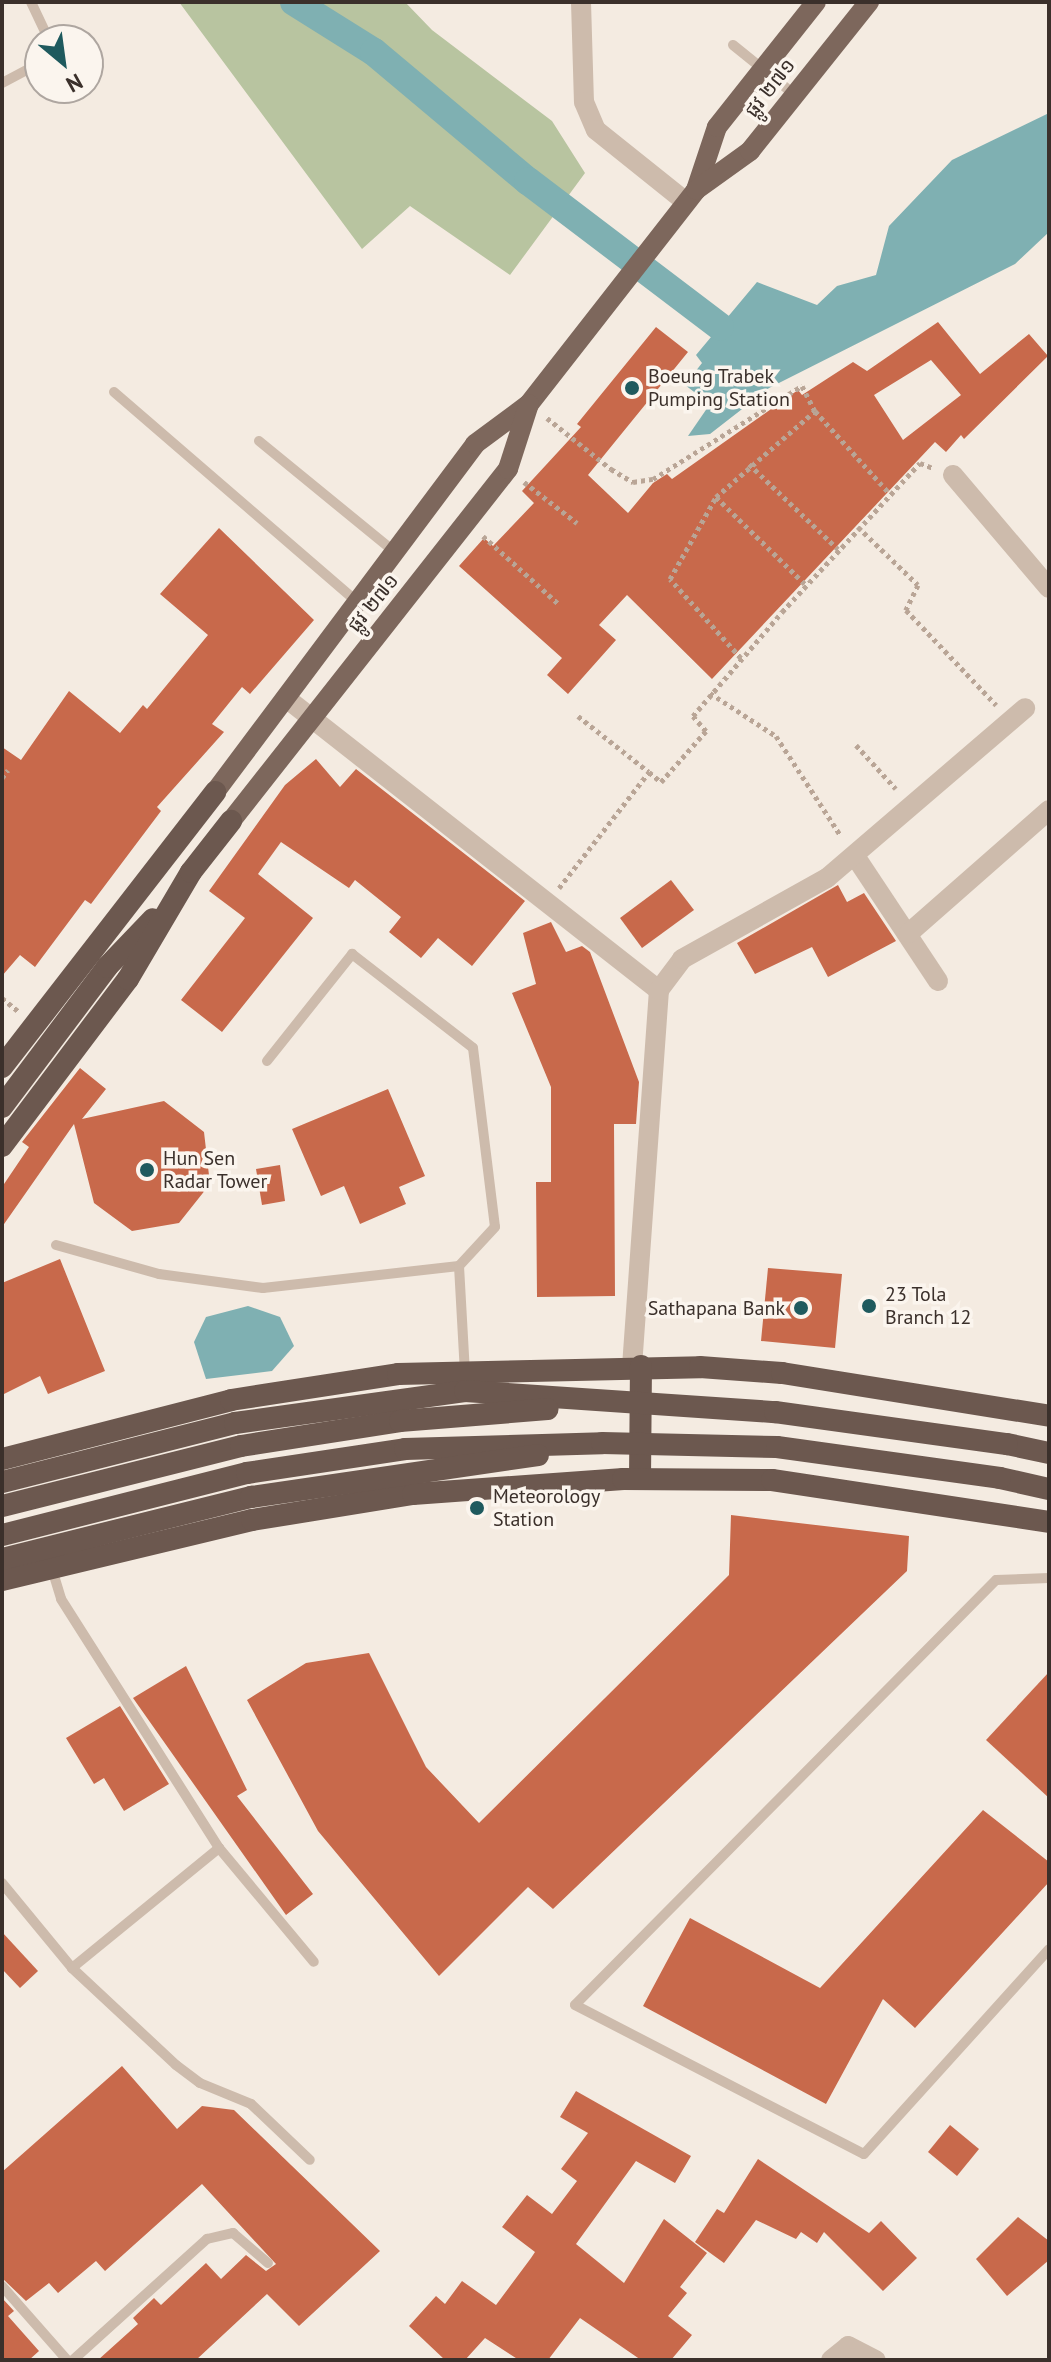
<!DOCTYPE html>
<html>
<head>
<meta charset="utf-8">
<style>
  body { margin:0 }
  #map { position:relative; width:1051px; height:2362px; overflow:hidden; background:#f4ebe1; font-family:"PT Sans","Noto Sans Khmer",sans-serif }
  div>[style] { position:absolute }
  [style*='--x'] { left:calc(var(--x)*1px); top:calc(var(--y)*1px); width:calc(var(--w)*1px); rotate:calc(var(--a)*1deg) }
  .green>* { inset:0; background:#b8c4a0 }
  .water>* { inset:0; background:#7fb0b2 }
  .canal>* { height:28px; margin:-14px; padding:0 14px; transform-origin:14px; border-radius:14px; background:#7fb0b2 }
  .building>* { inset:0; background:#c8694b }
  .path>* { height:5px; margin-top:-2.5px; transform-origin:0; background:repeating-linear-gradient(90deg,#b9a596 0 4px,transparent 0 8px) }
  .service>* { height:10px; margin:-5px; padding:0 5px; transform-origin:5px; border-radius:5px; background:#cdbbac }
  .minor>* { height:20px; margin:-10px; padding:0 10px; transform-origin:10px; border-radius:10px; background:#cdbbac }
  .primary>* { height:20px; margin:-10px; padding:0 10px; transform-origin:10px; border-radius:10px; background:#7d675c }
  .trunk>* { height:22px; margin:-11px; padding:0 11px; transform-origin:11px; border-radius:11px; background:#6c584f }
  .trunk-bridge>* { height:22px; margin:-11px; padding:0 11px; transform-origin:11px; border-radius:11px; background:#6c584f }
  .dots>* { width:22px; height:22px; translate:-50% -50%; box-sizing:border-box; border:4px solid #fbf5ee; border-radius:50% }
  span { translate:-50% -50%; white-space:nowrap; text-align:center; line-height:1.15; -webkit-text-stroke:7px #fbf5ee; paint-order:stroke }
  .street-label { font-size:20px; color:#3b302b }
  .poi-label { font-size:20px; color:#3b302b }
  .left { translate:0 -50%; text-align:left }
  .right { translate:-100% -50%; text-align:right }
  .frame { position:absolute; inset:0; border:4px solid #3b302b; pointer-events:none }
  .north { position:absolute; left:24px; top:24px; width:80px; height:80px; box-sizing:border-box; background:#fbf5ee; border:2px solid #aea6a0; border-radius:50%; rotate:151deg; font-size:22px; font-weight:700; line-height:32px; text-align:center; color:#3b302b }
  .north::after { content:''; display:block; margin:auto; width:28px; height:36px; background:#1f5a5e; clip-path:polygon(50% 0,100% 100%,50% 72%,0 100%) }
</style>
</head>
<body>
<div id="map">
  <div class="green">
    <div style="clip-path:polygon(179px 2px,405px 2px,432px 30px,552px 121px,585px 173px,510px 275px,410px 206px,362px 249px)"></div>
  </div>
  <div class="water">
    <div style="clip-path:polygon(1049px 113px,1049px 232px,1015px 264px,769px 388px,710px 434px,688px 436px,710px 404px,685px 385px,702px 363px,696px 355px,757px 282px,817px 305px,837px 286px,876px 275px,889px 226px,952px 160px)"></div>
    <div style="clip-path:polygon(248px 1306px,280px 1317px,294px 1346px,272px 1371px,206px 1379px,194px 1342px,206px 1317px)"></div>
  </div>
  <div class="canal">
    <div style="--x:294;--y:2;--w:94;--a:32"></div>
    <div style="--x:374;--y:52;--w:201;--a:40"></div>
    <div style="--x:528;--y:181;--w:241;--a:37.2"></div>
  </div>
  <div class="building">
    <div style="clip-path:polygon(evenodd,938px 322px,980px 374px,1029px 334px,1048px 356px,964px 439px,961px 435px,946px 452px,935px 442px,712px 679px,627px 595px,599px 625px,616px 640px,568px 694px,547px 675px,562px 658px,459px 566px,484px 538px,493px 546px,534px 503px,522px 491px,581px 427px,577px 424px,656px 327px,688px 352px,588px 475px,628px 513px,653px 483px,667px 474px,672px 479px,798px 390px,802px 395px,853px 362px,867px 371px,938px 322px,931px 360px,961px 395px,903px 440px,874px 395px,931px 360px)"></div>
    <div style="clip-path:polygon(219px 528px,314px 620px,250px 694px,242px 687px,212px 724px,224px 732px,157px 807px,161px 811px,91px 904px,85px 900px,35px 967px,20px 955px,2px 976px,2px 747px,21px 760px,69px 691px,120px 733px,143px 705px,147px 709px,208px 635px,160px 594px)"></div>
    <div style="clip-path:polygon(316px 759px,340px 787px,356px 769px,525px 901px,472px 966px,438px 938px,421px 958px,389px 932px,401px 917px,355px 880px,349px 888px,281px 842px,258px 874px,313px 918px,222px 1032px,181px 1000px,245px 918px,209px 891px,285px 785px)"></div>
    <div style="clip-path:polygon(671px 880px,694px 910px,642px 948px,620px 918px)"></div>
    <div style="clip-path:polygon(838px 885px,847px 902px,864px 893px,896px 941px,828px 977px,812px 947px,755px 974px,737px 943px)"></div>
    <div style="clip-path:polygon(551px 922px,566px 952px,582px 946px,590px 952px,639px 1082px,636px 1124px,614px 1124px,615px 1296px,537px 1297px,536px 1182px,551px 1182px,551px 1087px,512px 993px,536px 984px,523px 933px)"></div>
    <div style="clip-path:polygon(80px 1068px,106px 1089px,82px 1119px,164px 1101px,204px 1132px,210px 1184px,179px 1223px,132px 1231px,94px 1203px,74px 1124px,2px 1227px,2px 1187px,29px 1147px,22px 1142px)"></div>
    <div style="clip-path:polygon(388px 1089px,425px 1176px,399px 1187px,406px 1204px,360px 1224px,344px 1186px,321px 1196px,292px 1129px)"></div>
    <div style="clip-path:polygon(280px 1165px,285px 1201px,262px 1205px,256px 1169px)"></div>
    <div style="clip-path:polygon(60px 1259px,105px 1371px,48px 1394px,40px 1376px,2px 1395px,2px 1283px)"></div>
    <div style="clip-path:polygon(768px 1268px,842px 1274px,835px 1348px,761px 1341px)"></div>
    <div style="clip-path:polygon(731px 1515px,909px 1536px,907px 1571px,553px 1909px,528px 1887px,439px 1976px,318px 1831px,247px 1700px,306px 1663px,369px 1653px,426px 1767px,479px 1823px,729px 1575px)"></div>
    <div style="clip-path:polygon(186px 1666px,247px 1790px,237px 1796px,313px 1894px,286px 1915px,133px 1698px)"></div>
    <div style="clip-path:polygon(1049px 1672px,1049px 1798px,986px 1740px)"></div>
    <div style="clip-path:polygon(120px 1706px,169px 1784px,124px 1811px,104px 1778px,94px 1784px,66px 1738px)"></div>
    <div style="clip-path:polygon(983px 1810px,1049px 1862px,1049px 1882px,915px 2028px,883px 1999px,826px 2104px,643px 2006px,690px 1918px,820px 1988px)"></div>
    <div style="clip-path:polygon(2px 1932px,38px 1971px,20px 1988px,2px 1969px)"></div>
    <div style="clip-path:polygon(122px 2066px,177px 2129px,202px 2106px,234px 2110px,380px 2251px,299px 2326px,267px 2294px,196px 2360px,98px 2360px,138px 2324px,133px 2318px,154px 2298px,161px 2305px,206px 2263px,221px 2279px,246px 2255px,266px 2271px,276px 2264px,202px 2184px,105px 2271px,96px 2261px,58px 2293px,49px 2283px,26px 2301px,2px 2278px,2px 2172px)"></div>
    <div style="clip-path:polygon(576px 2091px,691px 2156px,675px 2183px,636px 2161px,576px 2244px,624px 2283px,664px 2219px,707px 2253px,680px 2287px,687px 2293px,668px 2316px,692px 2335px,671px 2360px,641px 2360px,580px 2318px,548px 2360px,519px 2360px,485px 2338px,465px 2360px,445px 2360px,409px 2326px,436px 2296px,445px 2304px,462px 2281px,496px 2305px,531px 2258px,535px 2252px,502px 2227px,527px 2195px,552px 2214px,577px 2181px,561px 2169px,588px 2133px,560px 2117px)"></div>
    <div style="clip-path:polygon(950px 2125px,979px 2149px,957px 2176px,928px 2152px)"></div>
    <div style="clip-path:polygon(758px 2159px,869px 2233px,881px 2221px,917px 2258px,883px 2291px,824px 2232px,817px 2243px,801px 2232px,796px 2239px,756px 2220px,724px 2263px,695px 2242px,717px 2209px,724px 2213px)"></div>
    <div style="clip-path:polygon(1018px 2217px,1049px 2241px,1049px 2260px,1007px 2296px,976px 2259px)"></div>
    <div style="clip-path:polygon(2px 2298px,14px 2311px,8px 2316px,39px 2351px,29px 2360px,2px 2360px)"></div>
  </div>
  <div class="path">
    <div style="--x:547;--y:418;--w:82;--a:38.6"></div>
    <div style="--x:611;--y:469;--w:26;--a:31"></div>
    <div style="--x:633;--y:482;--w:20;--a:-9"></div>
    <div style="--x:653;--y:479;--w:176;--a:-32"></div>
    <div style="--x:802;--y:386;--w:28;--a:63"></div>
    <div style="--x:815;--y:411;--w:110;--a:47.9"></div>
    <div style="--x:749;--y:464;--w:123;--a:43.7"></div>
    <div style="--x:524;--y:482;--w:67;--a:37.7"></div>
    <div style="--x:716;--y:497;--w:126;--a:44.4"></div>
    <div style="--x:858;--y:527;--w:83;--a:44"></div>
    <div style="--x:918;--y:585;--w:28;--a:116"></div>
    <div style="--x:906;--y:610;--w:131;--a:46.5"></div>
    <div style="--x:483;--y:536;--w:103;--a:41.9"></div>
    <div style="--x:741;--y:658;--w:106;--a:-131.9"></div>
    <div style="--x:670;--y:579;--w:94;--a:-60.7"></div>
    <div style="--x:716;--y:497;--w:131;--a:-41"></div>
    <div style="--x:710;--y:693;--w:79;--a:33.1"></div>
    <div style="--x:776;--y:736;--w:119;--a:57"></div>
    <div style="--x:578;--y:716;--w:90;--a:38.3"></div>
    <div style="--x:856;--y:745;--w:59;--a:47.7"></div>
    <div style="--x:2;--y:778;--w:10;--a:-53"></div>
    <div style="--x:559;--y:888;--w:147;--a:-52.2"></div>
    <div style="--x:649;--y:772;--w:16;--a:40"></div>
    <div style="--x:661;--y:782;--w:68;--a:-48.6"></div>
    <div style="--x:706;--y:731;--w:20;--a:-131"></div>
    <div style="--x:693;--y:716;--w:137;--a:-49.4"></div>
    <div style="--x:782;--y:612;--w:203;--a:-47.2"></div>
    <div style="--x:920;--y:463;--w:14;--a:21"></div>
    <div style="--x:2;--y:998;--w:21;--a:39"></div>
  </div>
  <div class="service">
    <div style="--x:31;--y:2;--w:42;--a:64.7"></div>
    <div style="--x:733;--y:45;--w:80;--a:38.9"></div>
    <div style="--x:2;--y:83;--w:43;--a:-27.8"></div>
    <div style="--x:114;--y:392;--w:320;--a:40.8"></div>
    <div style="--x:259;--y:441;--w:172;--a:39.3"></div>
    <div style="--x:267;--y:1061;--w:137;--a:-51.5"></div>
    <div style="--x:352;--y:954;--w:153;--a:37.8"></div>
    <div style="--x:473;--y:1048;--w:180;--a:83"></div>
    <div style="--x:495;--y:1227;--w:53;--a:132.7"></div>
    <div style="--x:56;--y:1245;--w:107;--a:15.7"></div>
    <div style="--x:159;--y:1274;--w:105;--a:7.7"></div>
    <div style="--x:263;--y:1288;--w:197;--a:-6.4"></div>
    <div style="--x:459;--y:1266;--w:106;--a:86.8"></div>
    <div style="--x:52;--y:1569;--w:31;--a:73"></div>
    <div style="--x:61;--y:1599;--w:295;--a:57.6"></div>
    <div style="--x:219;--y:1848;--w:148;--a:50.2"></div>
    <div style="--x:1049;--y:1578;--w:53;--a:177.8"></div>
    <div style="--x:996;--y:1580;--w:598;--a:134.73"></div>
    <div style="--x:575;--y:2005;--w:325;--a:27.3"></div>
    <div style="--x:864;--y:2154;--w:276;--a:-47.9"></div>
    <div style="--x:2;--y:1883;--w:110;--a:50.5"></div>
    <div style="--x:72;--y:1968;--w:142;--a:43"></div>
    <div style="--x:176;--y:2065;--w:30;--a:37"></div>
    <div style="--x:200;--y:2083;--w:55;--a:22.4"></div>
    <div style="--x:251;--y:2104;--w:81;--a:43.5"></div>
    <div style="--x:72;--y:1968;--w:190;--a:-39.2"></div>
    <div style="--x:2;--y:2286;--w:98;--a:48.7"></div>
    <div style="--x:73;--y:2360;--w:181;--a:-42.1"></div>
    <div style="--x:207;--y:2239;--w:27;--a:-13"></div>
    <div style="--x:233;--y:2233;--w:46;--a:40.6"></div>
  </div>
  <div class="minor">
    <div style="--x:581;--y:2;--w:100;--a:88.3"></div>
    <div style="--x:584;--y:102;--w:30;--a:67"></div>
    <div style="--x:596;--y:130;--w:115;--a:38.7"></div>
    <div style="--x:953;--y:475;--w:148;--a:49.7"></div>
    <div style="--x:286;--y:698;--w:474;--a:38.1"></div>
    <div style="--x:659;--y:990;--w:377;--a:94.1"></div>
    <div style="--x:855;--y:856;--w:150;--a:56.4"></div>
    <div style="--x:909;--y:933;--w:186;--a:-41.3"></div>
    <div style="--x:659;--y:990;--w:39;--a:-53"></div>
    <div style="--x:682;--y:959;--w:166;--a:-29.2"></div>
    <div style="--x:827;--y:878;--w:261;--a:-40.6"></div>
    <div style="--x:831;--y:2360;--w:22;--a:-39"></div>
    <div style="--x:848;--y:2346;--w:31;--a:27"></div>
  </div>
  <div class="primary">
    <div style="--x:696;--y:190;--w:66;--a:-71.6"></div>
    <div style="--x:717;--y:127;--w:159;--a:-51.6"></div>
    <div style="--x:215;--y:792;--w:434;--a:-53.2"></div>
    <div style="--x:475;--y:444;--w:67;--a:-36.5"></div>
    <div style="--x:529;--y:404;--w:271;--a:-52"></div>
    <div style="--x:696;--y:190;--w:67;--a:-35.8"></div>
    <div style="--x:750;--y:151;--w:191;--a:-51.4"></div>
    <div style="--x:231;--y:821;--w:448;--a:-51.8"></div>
    <div style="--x:508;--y:469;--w:68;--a:-72.1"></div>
  </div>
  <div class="trunk">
    <div style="--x:2;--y:1067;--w:348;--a:-52.2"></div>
    <div style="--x:2;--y:1107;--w:175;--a:-53.1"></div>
    <div style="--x:107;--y:967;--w:66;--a:-46.2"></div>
    <div style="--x:2;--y:1146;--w:209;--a:-53"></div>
    <div style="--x:128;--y:979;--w:124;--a:-59.5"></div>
    <div style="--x:191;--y:872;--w:65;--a:-51.9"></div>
    <div style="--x:1007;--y:1444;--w:43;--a:12.1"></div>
    <div style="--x:2;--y:1459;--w:236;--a:-14.4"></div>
    <div style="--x:231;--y:1400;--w:169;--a:-8.8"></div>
    <div style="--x:398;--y:1374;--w:302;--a:-1.3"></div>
    <div style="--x:700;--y:1367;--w:82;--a:4.2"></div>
    <div style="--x:782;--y:1373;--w:270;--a:9.1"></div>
    <div style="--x:1000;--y:1478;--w:50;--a:12.7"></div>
    <div style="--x:640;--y:1479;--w:113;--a:-89.5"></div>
    <div style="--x:2;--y:1580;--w:257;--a:-13.5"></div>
    <div style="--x:252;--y:1520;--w:163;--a:-9.2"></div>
    <div style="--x:413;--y:1494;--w:211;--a:-4.1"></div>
    <div style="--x:623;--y:1479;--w:149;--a:0.4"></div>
    <div style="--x:772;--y:1480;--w:280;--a:8.6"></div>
  </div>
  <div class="trunk-bridge">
    <div style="--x:2;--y:1482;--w:240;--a:-14.2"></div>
    <div style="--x:235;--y:1423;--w:232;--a:-7.9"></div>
    <div style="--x:465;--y:1391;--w:311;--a:3.9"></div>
    <div style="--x:775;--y:1412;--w:234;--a:7.9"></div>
    <div style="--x:2;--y:1506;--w:246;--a:-14.1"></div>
    <div style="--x:241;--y:1446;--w:161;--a:-8.9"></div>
    <div style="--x:400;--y:1421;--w:148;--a:-4.6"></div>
    <div style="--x:2;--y:1535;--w:253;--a:-14.2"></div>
    <div style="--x:247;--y:1473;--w:160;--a:-8.6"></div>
    <div style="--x:405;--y:1449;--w:197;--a:-1.7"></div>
    <div style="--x:602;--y:1443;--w:175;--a:1.3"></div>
    <div style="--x:777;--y:1447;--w:225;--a:7.9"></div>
    <div style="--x:2;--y:1559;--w:257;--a:-14"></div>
    <div style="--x:251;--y:1497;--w:290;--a:-8.3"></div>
  </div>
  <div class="dots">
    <div style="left:632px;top:388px;background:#1f5a5e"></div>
    <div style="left:147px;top:1170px;background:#1f5a5e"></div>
    <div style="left:869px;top:1306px;background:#1f5a5e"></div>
    <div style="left:801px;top:1308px;background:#1f5a5e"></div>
    <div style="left:477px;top:1508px;background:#1f5a5e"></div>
  </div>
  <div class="street-label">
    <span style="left:770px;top:88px;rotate:-52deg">ផ្លូវ ២៧១</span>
    <span style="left:373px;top:603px;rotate:-51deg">ផ្លូវ ២៧១</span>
  </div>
  <div class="poi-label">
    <span class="left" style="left:648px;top:388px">Boeung Trabek<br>Pumping Station</span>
    <span class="left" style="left:163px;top:1170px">Hun Sen<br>Radar Tower</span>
    <span class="left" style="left:885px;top:1306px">23 Tola<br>Branch 12</span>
    <span class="right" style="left:785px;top:1308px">Sathapana Bank</span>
    <span class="left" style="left:493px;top:1508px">Meteorology<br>Station</span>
  </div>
  <div class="frame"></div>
  <div class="north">N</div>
</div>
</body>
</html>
